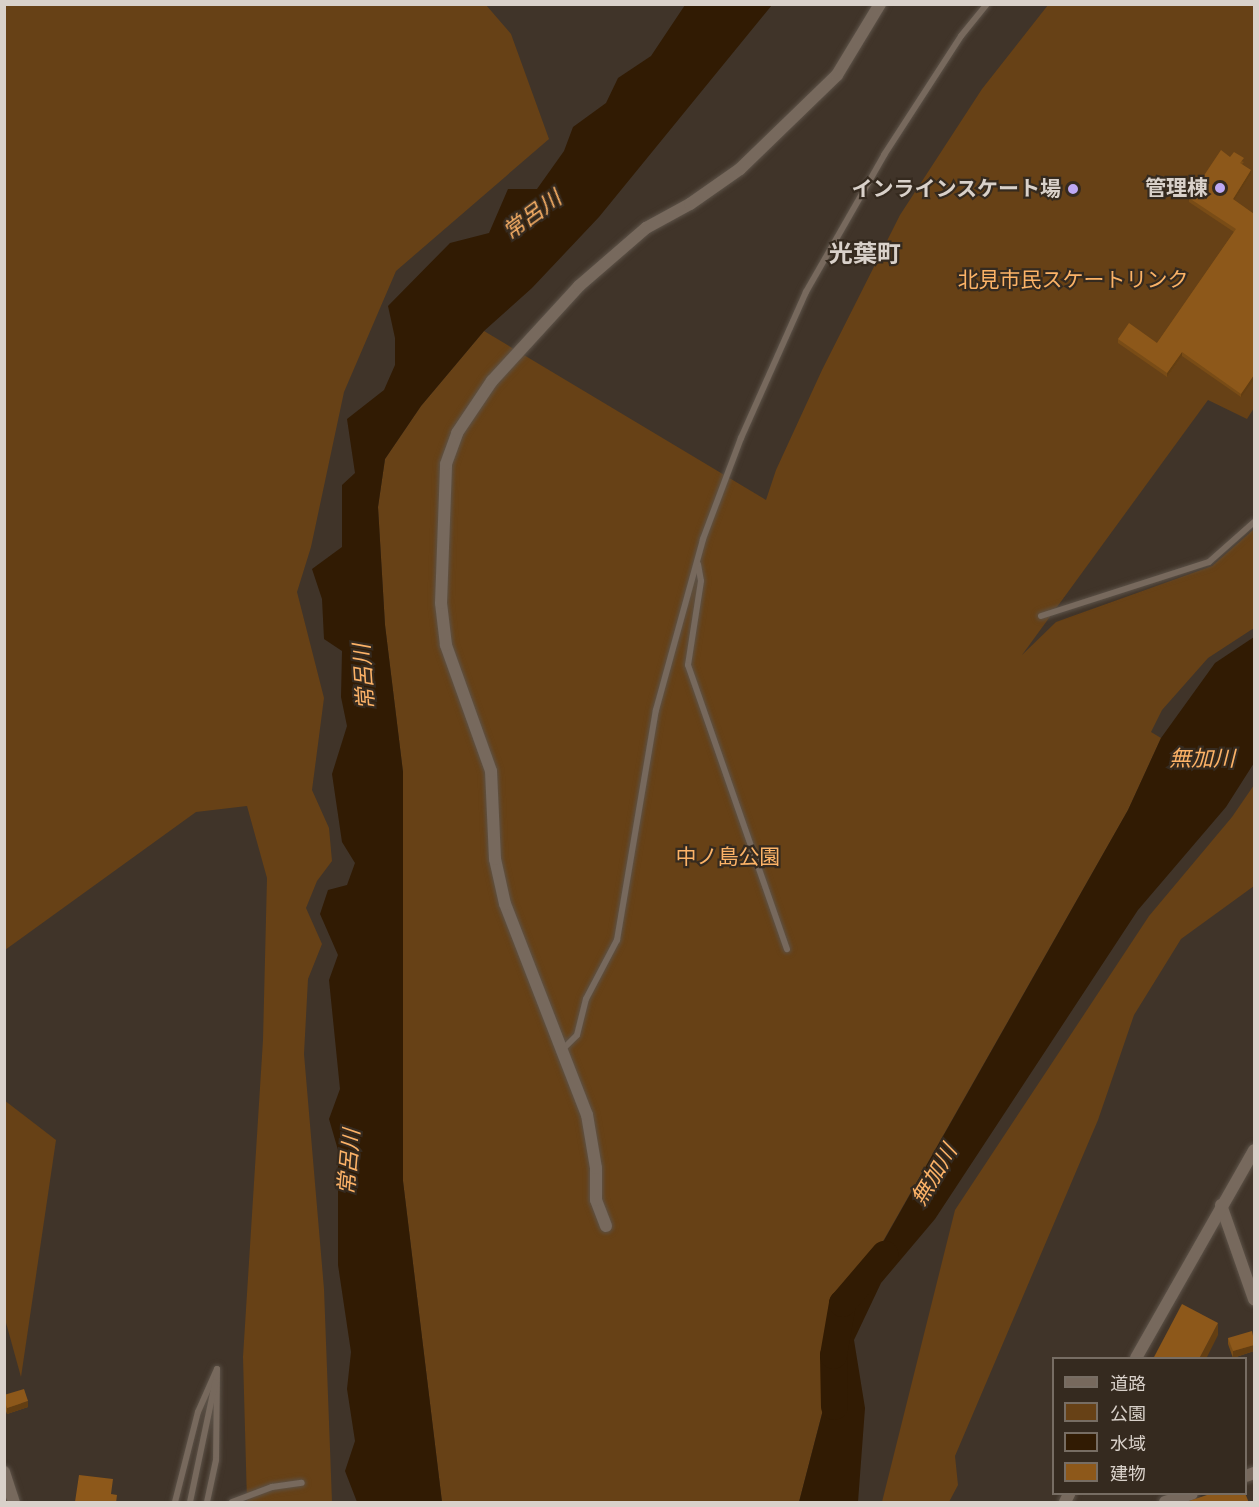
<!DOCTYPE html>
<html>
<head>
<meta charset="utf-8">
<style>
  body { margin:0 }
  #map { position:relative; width:1259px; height:1507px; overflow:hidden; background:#403429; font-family:"Fira Sans Condensed","Noto Sans JP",sans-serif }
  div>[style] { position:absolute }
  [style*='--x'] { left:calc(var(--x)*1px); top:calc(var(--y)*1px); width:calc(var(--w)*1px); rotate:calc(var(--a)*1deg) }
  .green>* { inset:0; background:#674116 }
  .water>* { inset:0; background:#311b03 }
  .river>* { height:27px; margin:-13.5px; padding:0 13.5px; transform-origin:13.5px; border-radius:13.5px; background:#311b03 }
  .roads { filter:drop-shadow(0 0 2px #5c5248) drop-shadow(0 0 2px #5c5248) }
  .service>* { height:6px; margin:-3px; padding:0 3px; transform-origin:3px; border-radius:3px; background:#77695d }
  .minor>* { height:12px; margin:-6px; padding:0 6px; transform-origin:6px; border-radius:6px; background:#77695d }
  .wall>* { inset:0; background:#794c16 }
  .shaded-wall>* { inset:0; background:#633e12 }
  .building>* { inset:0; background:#8d581a }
  .dots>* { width:16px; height:16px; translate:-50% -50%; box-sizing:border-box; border:3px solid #352a1f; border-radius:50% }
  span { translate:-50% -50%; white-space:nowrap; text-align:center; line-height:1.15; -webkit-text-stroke:4.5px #352a1f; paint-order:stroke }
  .poi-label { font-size:21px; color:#d9d1ca; font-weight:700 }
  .right { translate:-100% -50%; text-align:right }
  .park-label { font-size:21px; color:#fcb367 }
  .water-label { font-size:22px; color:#fcb267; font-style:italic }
  .quarter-label { font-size:24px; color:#d9d1ca; font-weight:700 }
  .frame { position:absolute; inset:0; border:6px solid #d9d1ca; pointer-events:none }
  .legend { position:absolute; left:1052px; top:1357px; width:195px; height:138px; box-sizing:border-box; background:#352a1f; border:2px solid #776d63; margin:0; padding:8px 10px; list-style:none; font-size:18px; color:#d9d1ca }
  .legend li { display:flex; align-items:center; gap:12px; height:30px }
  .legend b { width:30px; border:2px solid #776d63 }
</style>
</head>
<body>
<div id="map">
  <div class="green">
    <div style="clip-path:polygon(5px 5px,486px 5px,511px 34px,549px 139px,396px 271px,344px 392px,311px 547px,297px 592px,324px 698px,312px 790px,329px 828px,332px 861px,317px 881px,306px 908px,322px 944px,308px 979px,304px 1054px,324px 1289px,332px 1502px,247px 1502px,243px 1357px,263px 1040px,267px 878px,247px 806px,196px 812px,5px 950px)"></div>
    <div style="clip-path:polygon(1048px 5px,1254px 5px,1254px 408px,1247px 419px,1208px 400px,1022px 655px,1056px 622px,1212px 566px,1254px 529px,1254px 628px,1208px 658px,1162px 710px,1151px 732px,1161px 738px,1128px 810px,853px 1294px,799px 1502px,442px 1502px,403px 1181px,403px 772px,385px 625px,378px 507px,385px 459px,421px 406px,484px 331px,766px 500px,776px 470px,822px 370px,900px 215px,982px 89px)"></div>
    <div style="clip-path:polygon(1254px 785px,1254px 886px,1181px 939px,1134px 1015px,1098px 1120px,955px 1456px,958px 1485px,949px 1502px,882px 1502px,955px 1210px,1149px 916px,1232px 817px)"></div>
    <div style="clip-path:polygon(4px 1100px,56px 1140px,21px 1377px,5px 1319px)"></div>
  </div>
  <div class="water">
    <div style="clip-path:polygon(685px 5px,772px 5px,599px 217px,532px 288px,484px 331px,421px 406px,385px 459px,378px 507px,385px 625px,403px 772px,403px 1181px,442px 1502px,357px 1502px,345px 1471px,355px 1441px,347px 1389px,351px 1352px,338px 1265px,338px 1150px,329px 1119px,340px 1089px,329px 980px,338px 955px,320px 914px,328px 890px,347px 885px,355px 863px,342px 842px,332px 774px,347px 726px,341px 697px,342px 651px,324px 639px,322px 599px,312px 569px,342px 547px,342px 485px,355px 473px,347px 419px,384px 390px,395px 365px,395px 338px,388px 306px,450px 243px,489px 233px,508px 189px,537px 189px,564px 151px,573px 127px,606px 103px,618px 78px,651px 56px)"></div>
    <div style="clip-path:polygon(1254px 637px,1254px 763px,1226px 807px,1138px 910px,935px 1219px,881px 1283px,854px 1340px,865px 1408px,858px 1502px,799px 1502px,853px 1295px,1128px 810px,1161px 738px,1215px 663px)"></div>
  </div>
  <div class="river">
    <div style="--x:834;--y:1406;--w:51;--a:-91.1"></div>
    <div style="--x:833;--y:1355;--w:53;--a:-80.2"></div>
    <div style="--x:842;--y:1303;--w:65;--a:-49.4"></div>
  </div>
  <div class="roads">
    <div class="service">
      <div style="--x:698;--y:564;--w:17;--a:80"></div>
      <div style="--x:701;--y:581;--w:85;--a:98.8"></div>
      <div style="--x:688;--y:665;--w:301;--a:70.8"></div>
      <div style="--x:1041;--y:616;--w:176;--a:-17.8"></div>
      <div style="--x:1209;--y:562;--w:60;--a:-41.6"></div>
      <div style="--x:564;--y:1048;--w:18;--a:-45"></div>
      <div style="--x:577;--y:1035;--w:37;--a:-76"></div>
      <div style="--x:586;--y:999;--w:67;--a:-62.3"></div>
      <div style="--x:617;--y:940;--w:233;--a:-80.4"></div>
      <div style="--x:656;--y:710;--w:177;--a:-74.6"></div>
      <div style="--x:703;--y:539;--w:108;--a:-69.4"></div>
      <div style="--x:741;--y:438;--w:160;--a:-66"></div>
      <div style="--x:806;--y:292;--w:158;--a:-60.3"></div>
      <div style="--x:884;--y:155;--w:142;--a:-57.1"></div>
      <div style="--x:961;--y:36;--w:41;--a:-50.9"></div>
      <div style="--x:175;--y:1502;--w:93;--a:-75.7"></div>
      <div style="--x:198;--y:1412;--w:47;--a:-66.2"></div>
      <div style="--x:217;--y:1369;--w:91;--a:90.6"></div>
      <div style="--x:216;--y:1460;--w:43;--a:102.1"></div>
      <div style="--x:190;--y:1502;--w:122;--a:-78.1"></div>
      <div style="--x:232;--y:1502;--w:43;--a:-20.6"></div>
      <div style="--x:272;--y:1487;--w:30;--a:-8"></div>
    </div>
    <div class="minor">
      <div style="--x:1221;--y:1205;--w:100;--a:70.7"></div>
      <div style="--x:606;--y:1226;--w:28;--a:-111"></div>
      <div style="--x:596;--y:1200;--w:32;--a:-90"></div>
      <div style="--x:596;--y:1168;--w:54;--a:-99.6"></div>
      <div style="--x:587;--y:1115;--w:226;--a:-111.2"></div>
      <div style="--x:505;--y:904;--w:46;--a:-102.5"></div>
      <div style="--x:495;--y:859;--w:88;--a:-92.6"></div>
      <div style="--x:491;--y:771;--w:134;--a:-109.7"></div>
      <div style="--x:446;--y:645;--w:42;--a:-96.8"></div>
      <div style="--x:441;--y:603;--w:139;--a:-87.9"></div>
      <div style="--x:446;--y:464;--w:33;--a:-70"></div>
      <div style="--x:457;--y:433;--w:63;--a:-56.1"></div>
      <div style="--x:492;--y:381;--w:129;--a:-47.5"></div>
      <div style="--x:579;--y:286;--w:89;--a:-40.9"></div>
      <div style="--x:646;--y:228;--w:50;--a:-28.6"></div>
      <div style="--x:690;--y:204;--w:61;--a:-35"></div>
      <div style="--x:740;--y:169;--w:135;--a:-44.1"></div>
      <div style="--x:837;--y:75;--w:83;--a:-58.8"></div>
      <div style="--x:1136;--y:1358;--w:239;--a:-60.4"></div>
      <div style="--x:4;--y:1472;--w:32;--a:72"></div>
      <div style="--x:1246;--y:1476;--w:9;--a:-21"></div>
      <div style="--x:1065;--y:1502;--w:9;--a:-63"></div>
      <div style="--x:1165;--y:1502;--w:28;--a:-17"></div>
    </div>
  </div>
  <div class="wall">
    <div style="clip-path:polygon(1230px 157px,1244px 162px,1242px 164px,1251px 174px,1234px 200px,1254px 214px,1241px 397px,1182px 356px,1167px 377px,1118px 343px,1118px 339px,1157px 343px,1234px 232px,1189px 202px,1189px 198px)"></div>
    <div style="clip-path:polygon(1228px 1338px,1254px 1341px,1254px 1351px,1233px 1358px,1228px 1344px)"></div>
    <div style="clip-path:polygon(4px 1395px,28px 1407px,7px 1414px,4px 1406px)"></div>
  </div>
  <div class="shaded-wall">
    <div style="clip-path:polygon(1251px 170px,1251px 174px,1233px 202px,1233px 199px)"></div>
    <div style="clip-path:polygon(1182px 352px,1182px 356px,1167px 377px,1167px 373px)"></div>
    <div style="clip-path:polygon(1254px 375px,1254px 379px,1241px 397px,1241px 394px)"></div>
    <div style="clip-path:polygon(1218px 1323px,1218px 1335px,1206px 1359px,1199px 1359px)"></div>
    <div style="clip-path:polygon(1254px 1345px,1254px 1351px,1233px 1358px,1233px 1351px)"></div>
    <div style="clip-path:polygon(28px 1401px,28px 1407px,7px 1414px,7px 1408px)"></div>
  </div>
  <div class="building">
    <div style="clip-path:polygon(1221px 150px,1230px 157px,1234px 152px,1244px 158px,1240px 163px,1251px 170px,1233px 199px,1254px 214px,1254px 375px,1241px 394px,1182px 352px,1167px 373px,1118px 339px,1129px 323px,1157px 343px,1236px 229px,1189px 198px)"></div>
    <div style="clip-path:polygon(1182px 1304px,1218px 1323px,1199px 1359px,1153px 1359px)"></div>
    <div style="clip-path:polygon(1252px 1331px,1254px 1341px,1254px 1345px,1233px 1351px,1228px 1338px)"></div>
    <div style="clip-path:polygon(24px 1389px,28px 1401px,7px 1408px,4px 1400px,4px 1395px)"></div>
    <div style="clip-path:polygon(79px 1475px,113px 1479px,111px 1494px,117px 1495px,116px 1503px,75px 1502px)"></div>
    <div style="clip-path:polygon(1245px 1493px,1249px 1503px,1183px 1503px,1210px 1494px)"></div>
  </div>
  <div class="dots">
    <div style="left:1220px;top:188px;background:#bfa9f4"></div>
    <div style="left:1073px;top:189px;background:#bfa9f4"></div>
  </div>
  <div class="poi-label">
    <span class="right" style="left:1208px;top:188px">管理棟</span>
    <span class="right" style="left:1061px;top:189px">インラインスケート場</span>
  </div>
  <div class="park-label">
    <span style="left:1073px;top:280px">北見市民スケートリンク</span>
    <span style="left:728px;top:857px">中ノ島公園</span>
  </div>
  <div class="water-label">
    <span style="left:532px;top:215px;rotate:-36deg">常呂川</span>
    <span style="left:364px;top:677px;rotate:-94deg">常呂川</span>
    <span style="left:1202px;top:759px">無加川</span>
    <span style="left:349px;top:1162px;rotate:-85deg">常呂川</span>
    <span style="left:934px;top:1175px;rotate:-59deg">無加川</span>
  </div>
  <div class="quarter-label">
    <span style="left:865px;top:255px">光葉町</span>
  </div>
  <div class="frame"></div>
  <ul class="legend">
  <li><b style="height:8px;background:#77695d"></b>道路</li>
  <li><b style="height:16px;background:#674116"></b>公園</li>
  <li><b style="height:16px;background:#311b03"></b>水域</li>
  <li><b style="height:16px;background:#8d581a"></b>建物</li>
  </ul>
</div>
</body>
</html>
